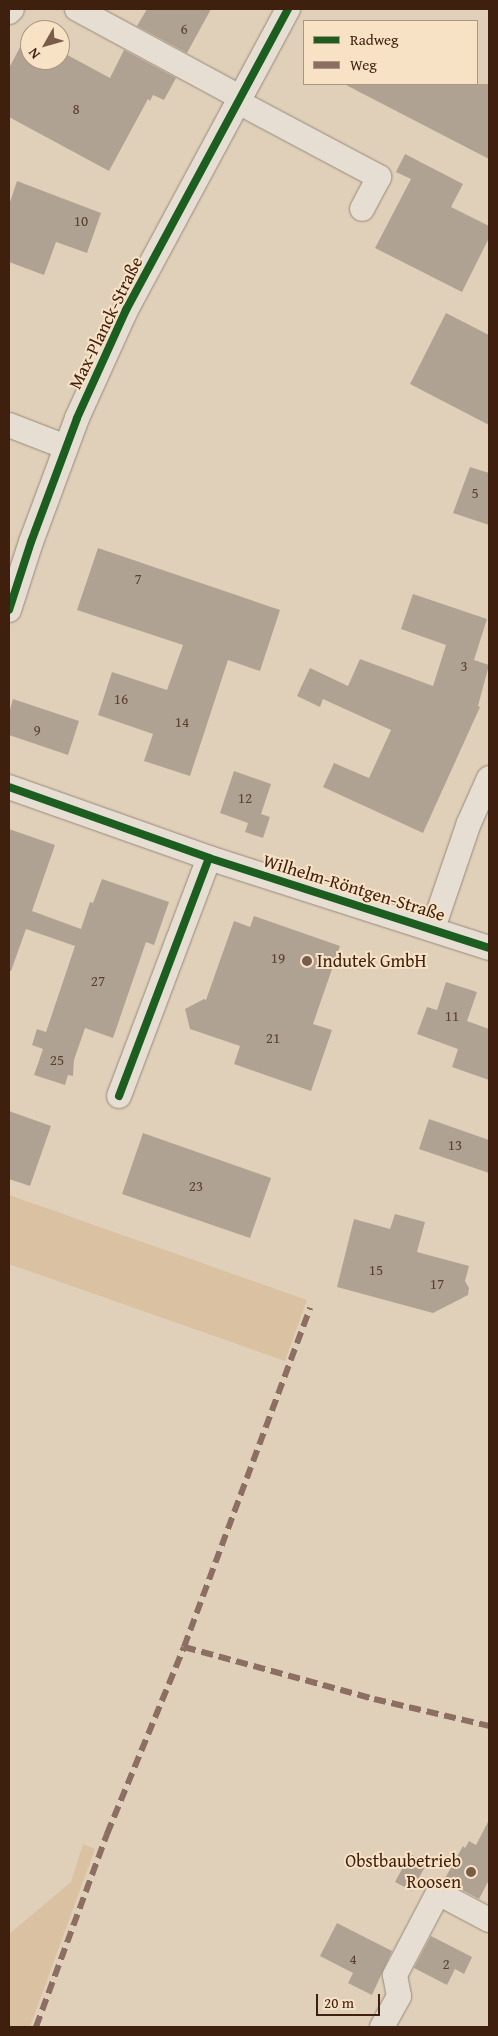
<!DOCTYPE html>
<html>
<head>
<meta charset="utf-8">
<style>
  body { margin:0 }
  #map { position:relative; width:498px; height:2036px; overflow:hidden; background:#e1d0b9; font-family:"Gentium Book Plus",serif }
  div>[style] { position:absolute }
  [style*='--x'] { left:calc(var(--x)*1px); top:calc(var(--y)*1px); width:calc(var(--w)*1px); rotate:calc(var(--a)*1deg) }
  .green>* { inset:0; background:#dac1a1 }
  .building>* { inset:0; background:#b0a292 }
  .roads { filter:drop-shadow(0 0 1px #97897a) drop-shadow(0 0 1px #97897a) }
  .minor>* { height:24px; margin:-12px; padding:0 12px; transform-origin:12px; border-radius:12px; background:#e6ded2 }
  .quiet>* { height:6px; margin-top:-3px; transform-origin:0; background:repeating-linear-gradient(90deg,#8d6e63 0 12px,transparent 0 18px) }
  .cycleway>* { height:8px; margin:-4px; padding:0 4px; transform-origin:4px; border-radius:4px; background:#1b5e20 }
  .dots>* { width:14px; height:14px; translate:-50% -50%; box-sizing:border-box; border:2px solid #f7e2c6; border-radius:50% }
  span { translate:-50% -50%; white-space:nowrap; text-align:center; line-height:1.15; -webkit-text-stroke:4px #f7e2c6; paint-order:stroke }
  .number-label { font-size:15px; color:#5b402e }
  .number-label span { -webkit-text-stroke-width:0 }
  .street-label { font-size:18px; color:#3f1f0d }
  .poi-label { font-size:18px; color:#3f1f0d }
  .left { translate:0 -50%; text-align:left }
  .right { translate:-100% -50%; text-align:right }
  .frame { position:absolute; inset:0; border:10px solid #3f1f0d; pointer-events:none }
  .legend { position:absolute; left:303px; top:20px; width:175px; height:65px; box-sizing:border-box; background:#f7e2c6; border:1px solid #ad947c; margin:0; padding:6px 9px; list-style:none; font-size:15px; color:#3f1f0d }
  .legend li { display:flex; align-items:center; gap:10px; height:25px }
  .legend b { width:25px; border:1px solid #ad947c }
  .north { position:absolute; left:20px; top:20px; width:50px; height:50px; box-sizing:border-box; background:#f7e2c6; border:1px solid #ad947c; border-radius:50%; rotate:232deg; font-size:14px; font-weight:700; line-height:20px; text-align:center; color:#3f1f0d }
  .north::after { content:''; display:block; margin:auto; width:18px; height:22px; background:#785d49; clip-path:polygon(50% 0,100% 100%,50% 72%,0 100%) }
  .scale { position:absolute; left:316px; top:1994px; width:64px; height:22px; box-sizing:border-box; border:2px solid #3f1f0d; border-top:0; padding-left:6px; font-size:15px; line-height:18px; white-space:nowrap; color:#3f1f0d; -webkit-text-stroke:4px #f7e2c6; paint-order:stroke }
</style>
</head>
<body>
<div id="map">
  <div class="green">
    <div style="clip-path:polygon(9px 1195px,307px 1300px,285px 1361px,9px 1264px)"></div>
    <div style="clip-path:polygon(83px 1844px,95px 1849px,31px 2024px,30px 2027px,11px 2027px,9px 2025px,9px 1934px,71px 1882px)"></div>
  </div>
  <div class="building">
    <div style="clip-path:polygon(147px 9px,211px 9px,187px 53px,137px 26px)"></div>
    <div style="clip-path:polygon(27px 34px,30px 35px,30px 60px,60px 60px,60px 51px,110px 78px,124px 50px,176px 78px,164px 100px,153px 95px,150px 101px,148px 99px,109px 171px,9px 117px,9px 68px)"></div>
    <div style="clip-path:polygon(344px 84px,489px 84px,489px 159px)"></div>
    <div style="clip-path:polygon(405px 154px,463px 184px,451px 207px,489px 226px,489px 238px,462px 292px,375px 248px,411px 179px,396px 172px)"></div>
    <div style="clip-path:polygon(17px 181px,101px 213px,87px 253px,56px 242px,44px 275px,9px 262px,9px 205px)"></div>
    <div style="clip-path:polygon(446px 313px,489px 335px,489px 425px,410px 384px)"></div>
    <div style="clip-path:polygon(470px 467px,489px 473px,489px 525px,453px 513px)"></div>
    <div style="clip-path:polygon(98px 548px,280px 610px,260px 671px,228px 660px,190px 776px,144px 761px,153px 734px,98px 715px,112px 672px,167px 690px,183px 645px,77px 610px)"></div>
    <div style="clip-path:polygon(413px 594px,487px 619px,474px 660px,489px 665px,478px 706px,480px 707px,423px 833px,323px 787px,334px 763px,369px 778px,391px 730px,323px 699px,320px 707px,297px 696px,310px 668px,348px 686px,360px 659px,433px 686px,446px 645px,401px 629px)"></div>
    <div style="clip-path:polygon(13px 699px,79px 721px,68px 755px,9px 735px,9px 713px)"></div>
    <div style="clip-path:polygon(234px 771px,271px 784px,261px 814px,270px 817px,263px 838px,245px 832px,248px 823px,220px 813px)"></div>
    <div style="clip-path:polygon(9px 829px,55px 845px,32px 911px,81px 929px,90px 902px,93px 903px,102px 879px,169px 902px,154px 945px,146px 942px,113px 1038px,85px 1028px,74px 1060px,73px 1076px,68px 1075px,65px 1085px,34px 1075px,43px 1049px,32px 1045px,37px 1029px,46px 1032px,75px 946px,26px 929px,11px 971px,9px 971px)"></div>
    <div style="clip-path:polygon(254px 916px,340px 946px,313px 1024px,332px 1030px,311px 1091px,234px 1064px,240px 1046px,190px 1029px,185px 1009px,204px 999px,206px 1000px,234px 921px,250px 927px)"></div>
    <div style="clip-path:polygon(446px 982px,477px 992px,467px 1021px,489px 1029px,489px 1080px,452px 1067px,458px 1049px,417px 1034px,427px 1007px,437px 1010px)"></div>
    <div style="clip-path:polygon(9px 1111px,51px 1126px,30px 1186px,9px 1179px)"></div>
    <div style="clip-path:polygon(429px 1119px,489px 1140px,489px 1173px,419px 1149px)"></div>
    <div style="clip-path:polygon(143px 1133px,271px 1178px,250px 1238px,122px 1194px)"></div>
    <div style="clip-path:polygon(395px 1214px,425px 1222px,417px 1252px,469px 1266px,465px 1281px,469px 1288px,468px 1295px,433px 1313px,337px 1287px,354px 1219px,390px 1229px)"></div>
    <div style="clip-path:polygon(489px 1820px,489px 1880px,479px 1899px,444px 1880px,463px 1846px,465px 1848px,469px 1841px,476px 1845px)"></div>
    <div style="clip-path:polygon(410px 1854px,427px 1863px,412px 1891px,395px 1882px)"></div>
    <div style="clip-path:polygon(337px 1923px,392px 1951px,372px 1995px,348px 1983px,353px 1973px,320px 1956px)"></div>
    <div style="clip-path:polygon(431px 1936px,472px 1957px,464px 1974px,455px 1969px,447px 1985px,414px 1968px)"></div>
  </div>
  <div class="roads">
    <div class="minor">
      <div style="--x:77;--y:9;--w:185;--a:28.4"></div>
      <div style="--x:9;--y:12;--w:4;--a:-45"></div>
      <div style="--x:238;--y:102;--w:160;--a:28"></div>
      <div style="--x:379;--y:177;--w:36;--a:118"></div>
      <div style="--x:9;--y:425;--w:61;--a:21.1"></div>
      <div style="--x:9;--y:610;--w:71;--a:-72.1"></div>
      <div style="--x:31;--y:542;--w:132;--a:-69.6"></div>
      <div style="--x:77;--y:418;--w:119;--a:-65.6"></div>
      <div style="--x:126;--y:310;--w:342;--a:-61.7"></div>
      <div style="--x:9;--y:787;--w:212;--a:19.5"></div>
      <div style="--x:209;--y:858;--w:294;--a:17.8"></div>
      <div style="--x:433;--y:928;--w:111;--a:-71.1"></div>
      <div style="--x:469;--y:823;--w:49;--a:-66"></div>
      <div style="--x:119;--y:1096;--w:254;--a:-69.3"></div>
      <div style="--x:382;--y:2027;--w:35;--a:-61"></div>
      <div style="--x:399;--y:1996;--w:21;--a:-101"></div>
      <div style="--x:395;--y:1975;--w:93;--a:-62.3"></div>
      <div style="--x:438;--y:1893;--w:58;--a:27.9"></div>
    </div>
  </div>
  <div class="quiet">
    <div style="--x:184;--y:1647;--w:362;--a:-69.6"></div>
    <div style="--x:36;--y:2027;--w:206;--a:-69.8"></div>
    <div style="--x:107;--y:1834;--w:202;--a:-67.6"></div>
    <div style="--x:184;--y:1647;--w:197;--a:15.3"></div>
    <div style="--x:374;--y:1699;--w:118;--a:13.2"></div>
  </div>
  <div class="cycleway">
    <div style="--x:9;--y:610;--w:71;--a:-72.1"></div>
    <div style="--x:31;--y:542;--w:132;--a:-69.6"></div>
    <div style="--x:77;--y:418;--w:119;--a:-65.6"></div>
    <div style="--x:126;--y:310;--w:342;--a:-61.7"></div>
    <div style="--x:9;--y:787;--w:212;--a:19.5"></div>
    <div style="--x:209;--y:858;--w:294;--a:17.8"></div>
    <div style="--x:119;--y:1096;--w:254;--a:-69.3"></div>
  </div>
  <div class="dots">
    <div style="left:307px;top:961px;background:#785d49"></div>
    <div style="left:471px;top:1872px;background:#785d49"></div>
  </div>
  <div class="number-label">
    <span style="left:184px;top:29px">6</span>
    <span style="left:76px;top:109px">8</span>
    <span style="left:81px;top:221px">10</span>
    <span style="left:475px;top:493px">5</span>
    <span style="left:138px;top:579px">7</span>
    <span style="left:464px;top:666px">3</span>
    <span style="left:121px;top:699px">16</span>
    <span style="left:182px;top:722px">14</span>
    <span style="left:37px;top:730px">9</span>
    <span style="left:245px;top:798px">12</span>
    <span style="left:278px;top:958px">19</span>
    <span style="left:98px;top:981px">27</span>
    <span style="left:452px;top:1016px">11</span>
    <span style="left:273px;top:1038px">21</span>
    <span style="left:57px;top:1060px">25</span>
    <span style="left:455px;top:1145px">13</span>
    <span style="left:196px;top:1186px">23</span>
    <span style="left:376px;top:1270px">15</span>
    <span style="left:437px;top:1284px">17</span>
    <span style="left:353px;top:1959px">4</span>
    <span style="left:446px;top:1964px">2</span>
  </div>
  <div class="street-label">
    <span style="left:106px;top:323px;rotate:-64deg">Max-Planck-Straße</span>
    <span style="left:354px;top:888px;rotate:17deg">Wilhelm-Röntgen-Straße</span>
  </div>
  <div class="poi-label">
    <span class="left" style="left:317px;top:961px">Indutek GmbH</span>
    <span class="right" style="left:461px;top:1872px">Obstbaubetrieb<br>Roosen</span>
  </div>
  <div class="frame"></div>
  <ul class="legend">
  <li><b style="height:6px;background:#1b5e20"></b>Radweg</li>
  <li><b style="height:6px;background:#8d6e63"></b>Weg</li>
  </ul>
  <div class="north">N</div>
  <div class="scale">20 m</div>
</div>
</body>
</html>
